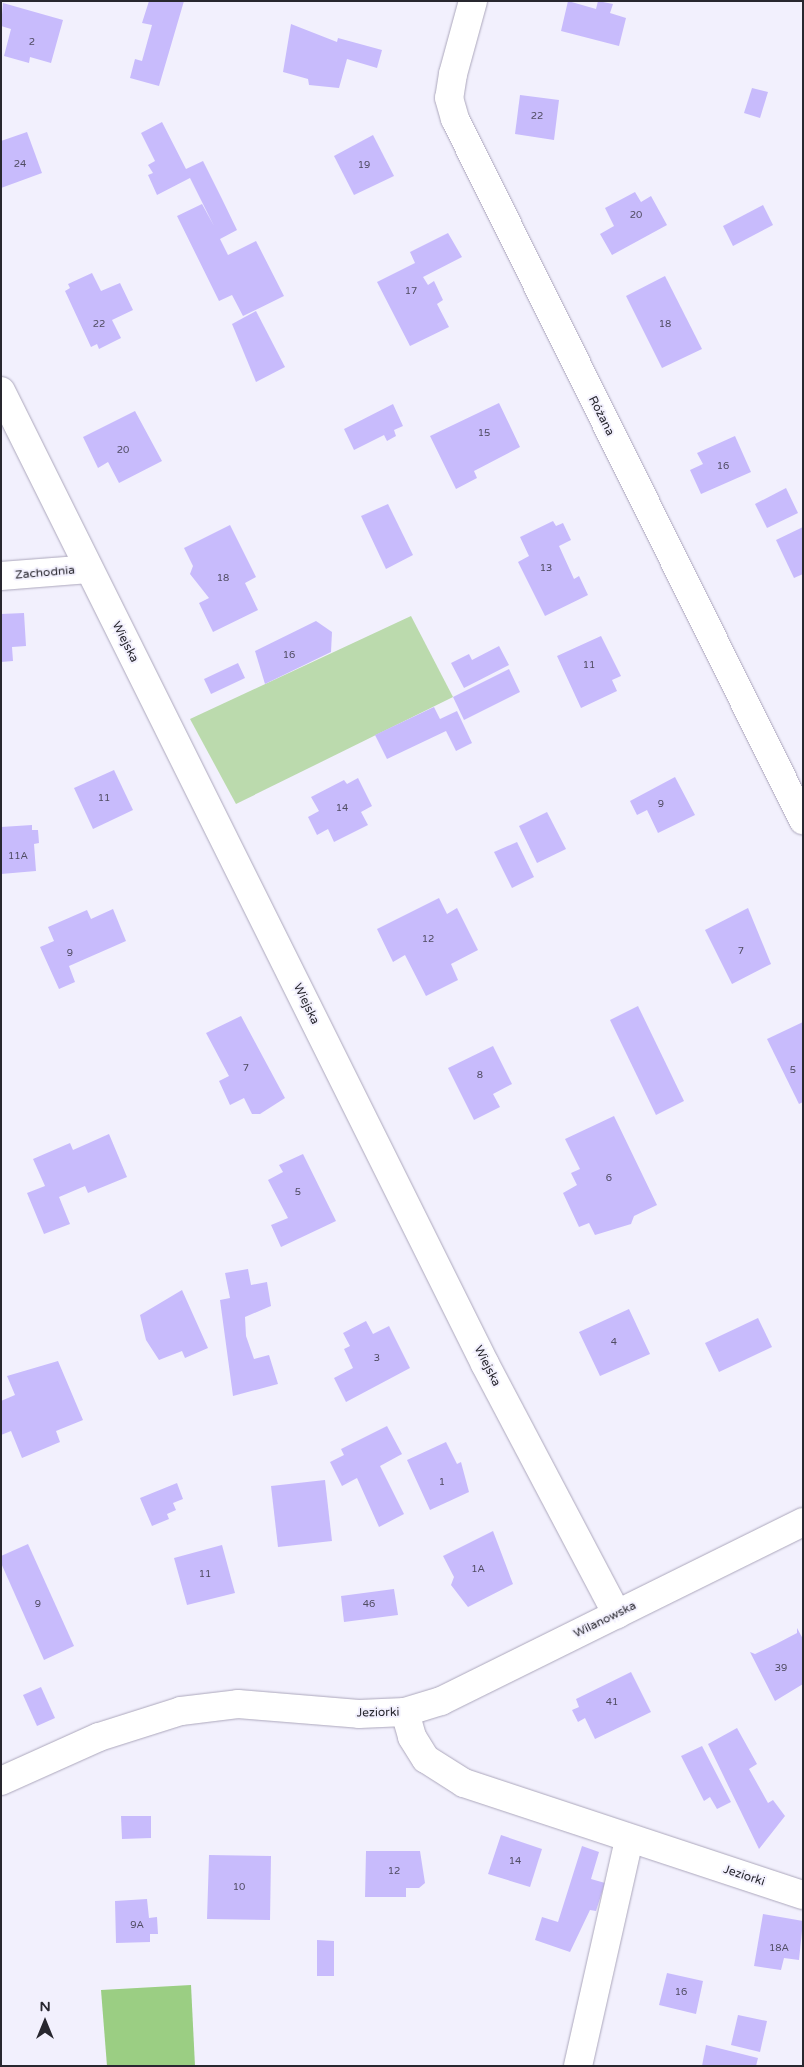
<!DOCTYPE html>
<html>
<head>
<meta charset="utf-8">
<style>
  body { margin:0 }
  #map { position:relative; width:804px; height:2067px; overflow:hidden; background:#f2f0fd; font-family:"Varela Round",sans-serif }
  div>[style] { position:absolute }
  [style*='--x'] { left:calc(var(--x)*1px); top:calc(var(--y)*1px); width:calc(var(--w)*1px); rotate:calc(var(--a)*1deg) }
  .green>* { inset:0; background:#bbdaad }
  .forest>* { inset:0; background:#9bce83 }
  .building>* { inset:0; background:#c8bbfc }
  .roads { filter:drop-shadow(0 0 1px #aca7bc) drop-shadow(0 0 1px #aca7bc) }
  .minor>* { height:28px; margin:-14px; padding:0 14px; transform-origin:14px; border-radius:14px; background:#fff }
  span { translate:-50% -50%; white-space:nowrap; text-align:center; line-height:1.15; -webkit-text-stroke:4px #f2f0fd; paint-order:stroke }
  .number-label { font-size:10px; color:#504c62 }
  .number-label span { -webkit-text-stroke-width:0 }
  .street-label { font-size:12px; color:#28272f }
  .frame { position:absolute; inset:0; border:2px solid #28272f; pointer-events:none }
  .north { position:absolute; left:20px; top:1997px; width:50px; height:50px; -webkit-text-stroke:4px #f2f0fd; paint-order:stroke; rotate:0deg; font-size:14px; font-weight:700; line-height:20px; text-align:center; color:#28272f }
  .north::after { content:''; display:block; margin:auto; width:18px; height:22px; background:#28272f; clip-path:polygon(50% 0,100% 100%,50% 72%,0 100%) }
</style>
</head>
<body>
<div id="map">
  <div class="green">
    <div style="clip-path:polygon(411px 616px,453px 697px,236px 804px,190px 719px)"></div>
  </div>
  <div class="forest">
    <div style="clip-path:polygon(191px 1985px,195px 2066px,107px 2066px,101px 1990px)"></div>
  </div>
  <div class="building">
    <div style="clip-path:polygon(149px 1px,184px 1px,159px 86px,130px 78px,135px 59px,142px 61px,152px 25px,142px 23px)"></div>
    <div style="clip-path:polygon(568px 1px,596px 9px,598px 1px,613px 4px,610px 13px,626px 18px,619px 46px,561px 31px)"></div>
    <div style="clip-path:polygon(3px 3px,63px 20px,51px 63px,30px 57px,29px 63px,4px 56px,11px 29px,1px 26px)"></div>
    <div style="clip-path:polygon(291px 24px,337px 42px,338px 38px,382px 50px,377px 68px,347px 59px,339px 88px,309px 85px,308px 79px,283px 72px)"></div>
    <div style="clip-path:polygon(752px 88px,768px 92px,760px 118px,744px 113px)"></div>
    <div style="clip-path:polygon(520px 95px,559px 100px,554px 140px,515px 134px)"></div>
    <div style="clip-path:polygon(162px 122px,186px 169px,203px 161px,222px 199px,237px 230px,220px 239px,228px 255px,256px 241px,284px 296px,243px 316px,232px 295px,219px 301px,177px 216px,202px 204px,214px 226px,190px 178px,157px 195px,148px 175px,153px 173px,148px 165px,155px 161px,141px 133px)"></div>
    <div style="clip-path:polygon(27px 132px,42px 173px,1px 188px,1px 141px)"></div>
    <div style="clip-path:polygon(373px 135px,394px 176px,354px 195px,334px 156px)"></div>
    <div style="clip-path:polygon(635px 192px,641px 202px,651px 196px,667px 225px,612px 255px,600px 234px,614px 226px,605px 208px)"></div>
    <div style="clip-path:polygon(763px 205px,773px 225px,733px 246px,723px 226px)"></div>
    <div style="clip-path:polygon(448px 233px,462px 257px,423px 277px,428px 285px,434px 281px,443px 300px,437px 304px,449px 327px,410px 346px,377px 282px,415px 263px,410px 252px)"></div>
    <div style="clip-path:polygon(92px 273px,101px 291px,120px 283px,133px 310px,112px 320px,121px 338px,99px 349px,97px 344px,91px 347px,65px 291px,70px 288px,68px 284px)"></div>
    <div style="clip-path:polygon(665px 276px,702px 349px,662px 368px,626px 296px)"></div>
    <div style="clip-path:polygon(256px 311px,285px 367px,256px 382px,232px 324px)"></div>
    <div style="clip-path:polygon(499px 403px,520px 447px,474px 471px,477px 478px,456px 489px,430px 436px)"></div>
    <div style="clip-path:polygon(393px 404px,403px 426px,394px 430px,396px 436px,387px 441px,384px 435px,354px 450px,344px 429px)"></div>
    <div style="clip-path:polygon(135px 411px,162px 461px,119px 483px,108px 462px,98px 468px,83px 437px)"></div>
    <div style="clip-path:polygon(735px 436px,751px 472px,701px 494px,690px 470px,703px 464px,697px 453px)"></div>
    <div style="clip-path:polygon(786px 488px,798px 513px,767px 528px,755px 504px)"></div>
    <div style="clip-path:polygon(388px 504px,413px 555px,386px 569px,361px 516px)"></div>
    <div style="clip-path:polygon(553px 521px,556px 526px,563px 523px,571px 540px,559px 546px,574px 579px,579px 576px,588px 595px,545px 616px,518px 562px,529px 556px,520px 537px)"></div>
    <div style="clip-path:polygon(230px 525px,256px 577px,245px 583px,258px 610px,213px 632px,199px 603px,209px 598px,190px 574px,193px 566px,184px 548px)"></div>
    <div style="clip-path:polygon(803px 527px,803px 574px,794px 578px,776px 540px)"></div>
    <div style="clip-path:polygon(24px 613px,26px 646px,12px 647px,13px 661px,1px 662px,1px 614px)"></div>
    <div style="clip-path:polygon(316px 621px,332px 632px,331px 652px,265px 684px,255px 651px)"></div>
    <div style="clip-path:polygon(601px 636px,621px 676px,612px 680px,617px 691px,581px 708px,557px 656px)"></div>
    <div style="clip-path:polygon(499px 646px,509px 665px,464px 688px,451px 663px,469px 654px,472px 660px)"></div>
    <div style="clip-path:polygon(238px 663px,245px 678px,211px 694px,204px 679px)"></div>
    <div style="clip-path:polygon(509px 669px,520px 692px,464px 720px,453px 697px)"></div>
    <div style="clip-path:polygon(434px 707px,440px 719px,457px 711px,472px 743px,456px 751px,446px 731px,387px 759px,375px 735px)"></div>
    <div style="clip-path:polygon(114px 770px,133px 810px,93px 829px,74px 788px)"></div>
    <div style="clip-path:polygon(675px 777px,695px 815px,658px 833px,647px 810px,637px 815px,630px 801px)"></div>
    <div style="clip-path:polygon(358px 778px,372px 806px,361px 812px,368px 825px,334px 842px,328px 829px,317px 835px,308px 817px,319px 811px,311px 797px,344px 780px,347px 784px)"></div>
    <div style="clip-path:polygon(547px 812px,566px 849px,537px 863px,519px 826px)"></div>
    <div style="clip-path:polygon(32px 825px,32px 830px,38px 830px,39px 843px,34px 844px,36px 871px,1px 874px,1px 827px)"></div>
    <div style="clip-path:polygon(517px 842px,534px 877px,512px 888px,494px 852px)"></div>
    <div style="clip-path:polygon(439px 898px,447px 914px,457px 908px,478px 950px,451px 964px,458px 980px,426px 996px,405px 955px,393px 962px,377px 929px)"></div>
    <div style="clip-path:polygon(748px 908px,771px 964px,732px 984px,705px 930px)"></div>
    <div style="clip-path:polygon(113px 909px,126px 941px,69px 966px,75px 982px,59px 989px,40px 947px,54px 941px,48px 927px,87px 910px,91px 919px)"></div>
    <div style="clip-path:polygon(638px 1006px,684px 1101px,656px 1115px,610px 1020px)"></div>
    <div style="clip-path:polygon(241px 1016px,285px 1098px,260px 1114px,252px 1114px,244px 1098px,230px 1105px,219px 1081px,229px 1076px,206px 1033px)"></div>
    <div style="clip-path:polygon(803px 1022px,803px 1102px,799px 1104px,767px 1039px)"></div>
    <div style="clip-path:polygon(493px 1046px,512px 1084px,493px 1094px,500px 1107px,474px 1120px,448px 1068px)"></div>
    <div style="clip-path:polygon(614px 1116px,657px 1205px,634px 1216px,631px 1224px,595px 1235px,589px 1223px,579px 1227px,563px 1193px,577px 1185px,571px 1173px,580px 1169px,565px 1139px)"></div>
    <div style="clip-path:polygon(109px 1134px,127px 1177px,88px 1193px,85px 1186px,59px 1197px,70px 1224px,44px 1234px,27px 1193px,45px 1186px,33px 1159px,70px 1143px,73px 1150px)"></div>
    <div style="clip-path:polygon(303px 1154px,336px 1221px,281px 1247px,271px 1225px,288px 1218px,268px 1180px,283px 1172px,279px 1165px)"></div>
    <div style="clip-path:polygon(248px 1269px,251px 1285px,267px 1282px,271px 1306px,245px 1317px,246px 1336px,254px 1359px,269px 1355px,278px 1384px,233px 1396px,220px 1300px,230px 1298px,225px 1273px)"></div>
    <div style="clip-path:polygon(182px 1290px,208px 1348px,185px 1358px,182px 1351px,159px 1360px,146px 1340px,140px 1315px)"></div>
    <div style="clip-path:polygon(629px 1309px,650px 1354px,600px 1376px,579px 1332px)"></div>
    <div style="clip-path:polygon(758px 1318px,772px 1347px,719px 1372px,705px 1343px)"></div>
    <div style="clip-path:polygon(366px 1321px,373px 1334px,389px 1326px,410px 1368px,346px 1402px,334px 1378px,353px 1368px,344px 1349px,350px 1346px,343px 1333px)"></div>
    <div style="clip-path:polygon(58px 1361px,83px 1420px,56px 1431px,60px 1442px,22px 1458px,11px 1431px,1px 1435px,1px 1401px,15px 1395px,7px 1376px)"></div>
    <div style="clip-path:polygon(387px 1426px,402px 1454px,380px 1466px,404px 1514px,379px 1527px,357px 1478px,342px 1486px,330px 1462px,344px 1455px,341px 1449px)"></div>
    <div style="clip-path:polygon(446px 1442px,457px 1464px,461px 1462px,469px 1492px,430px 1510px,407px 1460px)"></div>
    <div style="clip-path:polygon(325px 1480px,332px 1541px,278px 1547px,271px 1486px)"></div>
    <div style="clip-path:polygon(177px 1483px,183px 1499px,173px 1503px,176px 1510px,167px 1514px,169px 1519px,152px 1526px,140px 1498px)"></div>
    <div style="clip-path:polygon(493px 1531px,513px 1584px,468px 1607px,451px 1585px,454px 1577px,443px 1556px)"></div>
    <div style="clip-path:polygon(28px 1544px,74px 1646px,44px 1660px,1px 1563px,1px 1556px)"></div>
    <div style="clip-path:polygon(222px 1545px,235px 1593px,187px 1605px,174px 1558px)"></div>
    <div style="clip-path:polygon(394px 1589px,398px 1615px,344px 1622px,341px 1596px)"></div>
    <div style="clip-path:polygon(797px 1628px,803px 1639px,803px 1684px,775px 1701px,750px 1652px,755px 1654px,776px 1644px,797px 1633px)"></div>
    <div style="clip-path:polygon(631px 1672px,651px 1712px,595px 1739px,585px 1718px,578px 1722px,572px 1710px,579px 1707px,576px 1699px)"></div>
    <div style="clip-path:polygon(41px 1687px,55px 1718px,37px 1726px,23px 1695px)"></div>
    <div style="clip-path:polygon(737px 1728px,757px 1764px,749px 1769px,768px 1803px,773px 1800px,785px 1816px,759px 1849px,708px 1744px)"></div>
    <div style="clip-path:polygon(702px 1746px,731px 1802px,717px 1809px,710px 1797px,704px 1801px,681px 1756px)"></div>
    <div style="clip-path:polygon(121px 1816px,151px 1816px,151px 1838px,122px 1839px)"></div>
    <div style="clip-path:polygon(501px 1835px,542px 1849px,530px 1887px,488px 1874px)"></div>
    <div style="clip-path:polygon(582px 1846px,599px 1852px,591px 1879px,605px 1883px,596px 1911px,590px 1910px,570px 1952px,535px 1940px,542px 1917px,558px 1922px)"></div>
    <div style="clip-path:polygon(366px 1851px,420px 1851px,425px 1883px,419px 1888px,406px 1888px,406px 1897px,365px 1897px)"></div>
    <div style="clip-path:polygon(209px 1855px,271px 1856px,270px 1920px,207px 1919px)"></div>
    <div style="clip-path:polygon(147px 1899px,149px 1918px,157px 1917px,158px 1934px,150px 1934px,150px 1942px,116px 1943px,115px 1901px)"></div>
    <div style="clip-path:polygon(763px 1914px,803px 1921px,799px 1960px,784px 1958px,781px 1970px,754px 1966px)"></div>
    <div style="clip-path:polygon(317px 1940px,334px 1941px,334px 1976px,317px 1976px)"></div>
    <div style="clip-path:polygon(667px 1973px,703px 1981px,696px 2014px,659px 2005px)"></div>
    <div style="clip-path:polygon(738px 2015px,767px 2021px,760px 2052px,731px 2045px)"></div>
    <div style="clip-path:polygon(706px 2045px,758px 2058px,756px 2066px,702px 2066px)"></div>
  </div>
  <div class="roads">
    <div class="minor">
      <div style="--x:473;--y:1;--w:76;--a:105.3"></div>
      <div style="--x:453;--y:74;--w:24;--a:99"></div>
      <div style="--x:449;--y:98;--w:22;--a:74"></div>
      <div style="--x:455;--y:119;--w:783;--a:63.6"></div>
      <div style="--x:1;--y:391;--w:1087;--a:63.55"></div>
      <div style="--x:485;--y:1364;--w:283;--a:62.2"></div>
      <div style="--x:1;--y:576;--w:88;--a:-4.5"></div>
      <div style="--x:405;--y:1712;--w:26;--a:74"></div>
      <div style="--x:412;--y:1737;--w:26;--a:58"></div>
      <div style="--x:426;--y:1759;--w:45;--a:32.3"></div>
      <div style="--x:464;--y:1783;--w:357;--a:18.3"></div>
      <div style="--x:1;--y:1781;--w:107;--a:-24.2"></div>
      <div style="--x:99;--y:1737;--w:86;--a:-17.6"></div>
      <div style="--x:181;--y:1711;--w:57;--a:-7"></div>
      <div style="--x:238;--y:1704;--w:121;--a:4.7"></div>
      <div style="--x:359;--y:1714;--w:46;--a:-2.5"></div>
      <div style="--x:405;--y:1712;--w:38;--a:-17"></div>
      <div style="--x:441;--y:1701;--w:404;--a:-26.3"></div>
      <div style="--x:578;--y:2066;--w:232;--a:-77.3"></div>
    </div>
  </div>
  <div class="number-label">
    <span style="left:32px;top:43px">2</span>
    <span style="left:537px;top:117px">22</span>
    <span style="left:20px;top:165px">24</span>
    <span style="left:364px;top:166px">19</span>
    <span style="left:636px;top:216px">20</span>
    <span style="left:411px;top:292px">17</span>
    <span style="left:99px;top:325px">22</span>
    <span style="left:665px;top:325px">18</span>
    <span style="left:484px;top:434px">15</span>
    <span style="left:123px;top:451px">20</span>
    <span style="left:723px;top:467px">16</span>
    <span style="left:546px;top:569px">13</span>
    <span style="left:223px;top:579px">18</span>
    <span style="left:289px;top:656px">16</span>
    <span style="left:589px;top:666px">11</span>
    <span style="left:104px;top:799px">11</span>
    <span style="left:661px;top:805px">9</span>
    <span style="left:342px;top:809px">14</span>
    <span style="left:18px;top:857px">11A</span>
    <span style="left:428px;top:940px">12</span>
    <span style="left:741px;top:952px">7</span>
    <span style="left:70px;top:954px">9</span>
    <span style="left:246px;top:1069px">7</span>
    <span style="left:793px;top:1071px">5</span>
    <span style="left:480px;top:1076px">8</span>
    <span style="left:609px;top:1179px">6</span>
    <span style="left:298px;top:1193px">5</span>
    <span style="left:614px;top:1343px">4</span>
    <span style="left:377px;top:1359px">3</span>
    <span style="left:442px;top:1483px">1</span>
    <span style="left:478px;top:1570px">1A</span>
    <span style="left:205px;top:1575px">11</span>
    <span style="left:38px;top:1605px">9</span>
    <span style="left:369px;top:1605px">46</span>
    <span style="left:781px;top:1669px">39</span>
    <span style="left:612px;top:1703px">41</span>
    <span style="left:515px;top:1862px">14</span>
    <span style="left:394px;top:1872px">12</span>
    <span style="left:239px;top:1888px">10</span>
    <span style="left:137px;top:1926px">9A</span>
    <span style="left:779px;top:1949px">18A</span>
    <span style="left:681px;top:1993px">16</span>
  </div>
  <div class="street-label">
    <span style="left:601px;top:416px;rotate:63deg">Różana</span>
    <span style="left:45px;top:573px;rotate:-5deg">Zachodnia</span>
    <span style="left:125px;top:642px;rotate:63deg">Wiejska</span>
    <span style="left:306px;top:1004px;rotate:64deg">Wiejska</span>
    <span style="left:487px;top:1366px;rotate:63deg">Wiejska</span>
    <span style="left:605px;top:1620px;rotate:-26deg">Wilanowska</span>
    <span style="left:378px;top:1713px;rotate:-1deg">Jeziorki</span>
    <span style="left:744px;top:1876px;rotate:18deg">Jeziorki</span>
  </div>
  <div class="frame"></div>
  <div class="north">N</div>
</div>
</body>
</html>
